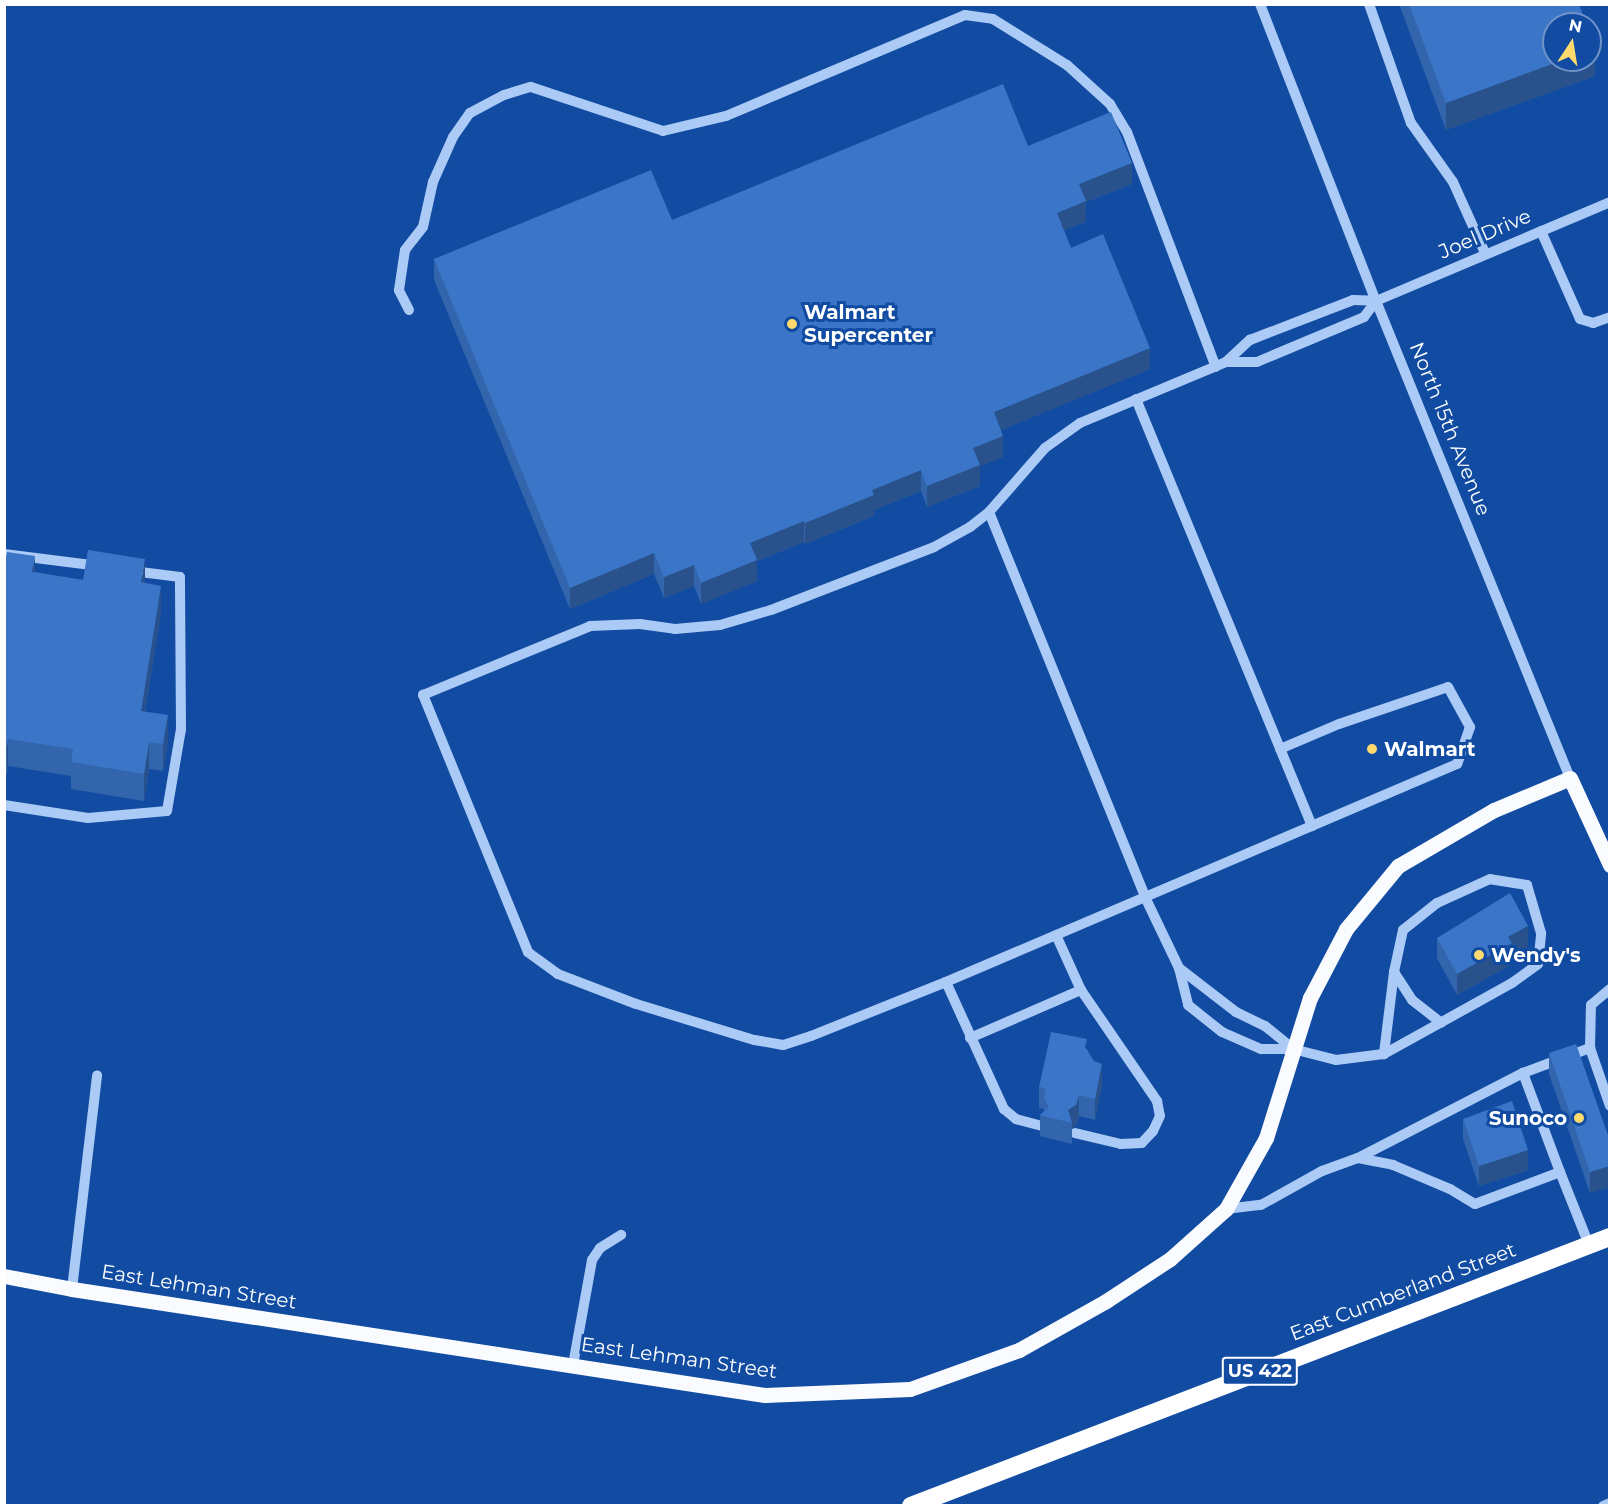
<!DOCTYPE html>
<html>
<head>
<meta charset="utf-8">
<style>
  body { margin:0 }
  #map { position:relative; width:1614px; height:1510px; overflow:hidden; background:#114ca2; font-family:Montserrat,sans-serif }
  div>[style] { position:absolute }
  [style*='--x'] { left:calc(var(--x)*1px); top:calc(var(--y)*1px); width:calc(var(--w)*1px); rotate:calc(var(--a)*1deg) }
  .minor>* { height:10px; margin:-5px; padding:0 5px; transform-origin:5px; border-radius:5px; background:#abcaf5 }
  .major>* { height:15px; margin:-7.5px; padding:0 7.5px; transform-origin:7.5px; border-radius:7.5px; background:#f9fbff }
  .highway>* { height:18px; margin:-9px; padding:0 9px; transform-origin:9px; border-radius:9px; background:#fff }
  .wall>* { inset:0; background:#3265ac }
  .shaded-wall>* { inset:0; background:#29528c }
  .building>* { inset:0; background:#3a75c8 }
  .dots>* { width:16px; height:16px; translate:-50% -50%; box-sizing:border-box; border:3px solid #114ca2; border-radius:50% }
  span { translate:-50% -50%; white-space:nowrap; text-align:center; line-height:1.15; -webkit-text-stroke:6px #114ca2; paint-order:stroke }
  .shield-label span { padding:2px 4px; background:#114ca2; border:2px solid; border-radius:4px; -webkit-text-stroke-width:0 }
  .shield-label { font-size:18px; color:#fff; font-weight:700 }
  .street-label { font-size:20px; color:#fff }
  .poi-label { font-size:20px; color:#fff; font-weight:700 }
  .left { translate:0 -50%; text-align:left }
  .right { translate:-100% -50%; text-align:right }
  .frame { position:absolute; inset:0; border:6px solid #fff; pointer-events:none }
  .north { position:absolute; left:1542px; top:12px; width:60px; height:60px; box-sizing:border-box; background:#114ca2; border:2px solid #7094c7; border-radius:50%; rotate:12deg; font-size:16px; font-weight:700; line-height:24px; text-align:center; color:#fff }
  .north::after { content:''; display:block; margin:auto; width:21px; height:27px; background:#ffda6f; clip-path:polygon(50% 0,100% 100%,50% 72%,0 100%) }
</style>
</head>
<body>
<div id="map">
  <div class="minor">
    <div style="--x:1260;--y:4;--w:319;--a:68.7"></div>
    <div style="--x:1376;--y:301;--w:515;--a:67.87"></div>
    <div style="--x:1369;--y:4;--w:126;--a:70.6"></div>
    <div style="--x:1411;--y:123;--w:72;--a:54.6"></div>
    <div style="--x:1453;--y:182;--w:78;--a:65.7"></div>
    <div style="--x:1541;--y:231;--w:96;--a:66.1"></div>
    <div style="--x:1580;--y:319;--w:14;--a:17"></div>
    <div style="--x:1593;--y:323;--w:18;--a:-19"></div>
    <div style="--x:409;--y:310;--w:22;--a:-117"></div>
    <div style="--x:399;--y:290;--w:40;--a:-81.5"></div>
    <div style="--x:405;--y:250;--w:29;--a:-52"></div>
    <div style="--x:423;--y:227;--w:46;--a:-77.5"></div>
    <div style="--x:433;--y:182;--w:49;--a:-66"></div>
    <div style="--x:453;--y:137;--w:29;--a:-55"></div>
    <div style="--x:470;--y:113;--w:38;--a:-28"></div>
    <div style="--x:504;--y:95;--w:28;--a:-17"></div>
    <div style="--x:531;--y:87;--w:139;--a:18.4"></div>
    <div style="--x:663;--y:131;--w:65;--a:-13.4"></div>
    <div style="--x:726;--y:116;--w:259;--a:-22.9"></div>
    <div style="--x:965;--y:15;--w:28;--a:8"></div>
    <div style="--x:993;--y:19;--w:87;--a:31.9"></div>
    <div style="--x:1067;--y:65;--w:58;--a:42.2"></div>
    <div style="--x:1110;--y:104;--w:33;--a:59"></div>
    <div style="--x:1127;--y:132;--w:251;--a:69.3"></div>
    <div style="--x:1226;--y:362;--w:31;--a:0"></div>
    <div style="--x:1257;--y:362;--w:116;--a:-22.8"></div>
    <div style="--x:1364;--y:317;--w:20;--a:-53"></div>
    <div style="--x:1136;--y:399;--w:462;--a:67.6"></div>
    <div style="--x:989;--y:512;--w:415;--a:67.9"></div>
    <div style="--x:1145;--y:897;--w:79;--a:64.4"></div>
    <div style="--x:1179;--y:968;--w:38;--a:76"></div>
    <div style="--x:1188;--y:1005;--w:43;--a:38.5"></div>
    <div style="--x:1222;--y:1032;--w:43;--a:23.6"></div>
    <div style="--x:1261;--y:1049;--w:32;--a:0"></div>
    <div style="--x:1293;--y:1049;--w:44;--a:14.3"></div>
    <div style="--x:1336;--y:1060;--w:48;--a:-7.1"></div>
    <div style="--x:1384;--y:1054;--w:146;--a:-29"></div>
    <div style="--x:1512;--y:983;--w:32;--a:-36"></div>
    <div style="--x:1538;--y:964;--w:31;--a:-84"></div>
    <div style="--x:1541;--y:933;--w:50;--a:-106.3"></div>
    <div style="--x:1527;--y:885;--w:37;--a:-171"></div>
    <div style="--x:1490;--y:879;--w:58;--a:155.6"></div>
    <div style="--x:1437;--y:903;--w:43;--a:141.5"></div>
    <div style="--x:1403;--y:930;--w:43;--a:102.1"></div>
    <div style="--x:1394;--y:972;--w:83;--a:97"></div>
    <div style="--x:4;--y:554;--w:96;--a:7.2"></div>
    <div style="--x:1280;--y:749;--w:64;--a:-23"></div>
    <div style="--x:1339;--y:724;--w:115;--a:-18.7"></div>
    <div style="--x:1448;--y:687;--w:46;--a:61.2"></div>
    <div style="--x:1470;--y:727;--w:39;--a:109"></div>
    <div style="--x:1457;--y:764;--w:556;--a:156.9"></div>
    <div style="--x:946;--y:982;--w:145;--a:158.2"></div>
    <div style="--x:811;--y:1036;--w:29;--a:162"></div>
    <div style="--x:783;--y:1045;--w:29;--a:-170"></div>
    <div style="--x:754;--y:1040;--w:123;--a:-163"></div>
    <div style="--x:636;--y:1004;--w:84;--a:-159"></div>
    <div style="--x:558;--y:974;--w:37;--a:-144"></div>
    <div style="--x:528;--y:952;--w:278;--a:-112.2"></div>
    <div style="--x:423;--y:695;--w:181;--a:-22.4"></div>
    <div style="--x:590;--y:626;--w:50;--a:-2.3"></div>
    <div style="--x:640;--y:624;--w:35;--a:8"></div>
    <div style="--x:675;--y:629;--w:45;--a:-5.1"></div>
    <div style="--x:720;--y:625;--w:53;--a:-16.4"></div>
    <div style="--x:771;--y:610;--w:175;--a:-21.1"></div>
    <div style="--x:934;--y:547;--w:41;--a:-29.1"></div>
    <div style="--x:970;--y:527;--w:24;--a:-38"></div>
    <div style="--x:989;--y:512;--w:85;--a:-48.8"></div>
    <div style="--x:1045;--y:448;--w:43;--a:-35.5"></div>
    <div style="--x:1080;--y:423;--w:158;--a:-22.7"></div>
    <div style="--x:1226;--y:362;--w:33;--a:-43"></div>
    <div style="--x:1250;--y:340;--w:110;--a:-21.2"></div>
    <div style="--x:1353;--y:300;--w:23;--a:2"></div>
    <div style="--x:1376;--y:301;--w:254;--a:-22.9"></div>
    <div style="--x:4;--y:805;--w:85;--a:8.8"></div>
    <div style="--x:88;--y:818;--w:79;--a:-5.1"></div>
    <div style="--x:167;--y:811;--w:83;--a:-80.3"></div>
    <div style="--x:181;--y:729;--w:152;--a:-90.4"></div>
    <div style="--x:180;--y:577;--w:48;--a:-172.9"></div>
    <div style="--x:1056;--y:935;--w:60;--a:65.6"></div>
    <div style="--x:1081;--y:990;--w:135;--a:55.6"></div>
    <div style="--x:1157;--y:1101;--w:15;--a:79"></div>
    <div style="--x:1160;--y:1116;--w:17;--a:115"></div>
    <div style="--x:1153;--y:1131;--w:16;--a:133"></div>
    <div style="--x:1142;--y:1143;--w:21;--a:177"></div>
    <div style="--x:1121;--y:1144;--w:47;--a:-166.6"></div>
    <div style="--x:1179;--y:968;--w:72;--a:37.7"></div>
    <div style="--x:1236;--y:1012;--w:32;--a:26"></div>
    <div style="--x:1265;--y:1026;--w:36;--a:39"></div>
    <div style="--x:1394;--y:972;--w:33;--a:57"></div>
    <div style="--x:1412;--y:1000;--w:37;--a:38"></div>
    <div style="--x:946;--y:982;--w:140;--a:65.5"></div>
    <div style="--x:1004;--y:1109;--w:16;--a:40"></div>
    <div style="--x:1016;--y:1119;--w:27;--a:15"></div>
    <div style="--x:970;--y:1038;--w:121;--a:-23.4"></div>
    <div style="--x:1590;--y:1048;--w:61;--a:71"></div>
    <div style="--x:1358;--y:1158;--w:186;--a:-27.3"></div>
    <div style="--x:1560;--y:1172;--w:106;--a:-110.5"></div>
    <div style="--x:1523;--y:1073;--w:72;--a:-20.5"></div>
    <div style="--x:1590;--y:1048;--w:43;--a:-88.7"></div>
    <div style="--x:1591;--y:1005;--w:25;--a:-40"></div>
    <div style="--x:1226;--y:1209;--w:35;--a:-7"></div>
    <div style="--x:1261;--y:1205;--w:70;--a:-29.1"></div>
    <div style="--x:1322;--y:1171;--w:38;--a:-20"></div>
    <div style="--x:1358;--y:1158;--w:36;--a:11"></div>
    <div style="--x:1393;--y:1165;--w:62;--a:22.8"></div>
    <div style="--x:1450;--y:1189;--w:29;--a:31"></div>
    <div style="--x:1475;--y:1204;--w:91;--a:-20.6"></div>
    <div style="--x:1560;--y:1172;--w:79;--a:68.3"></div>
    <div style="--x:72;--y:1289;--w:215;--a:-83.3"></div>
    <div style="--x:573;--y:1365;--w:107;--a:-79.7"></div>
    <div style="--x:592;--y:1260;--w:14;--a:-56"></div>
    <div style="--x:600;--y:1248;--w:25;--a:-32"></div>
    <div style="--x:1603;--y:1506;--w:8;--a:-23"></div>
  </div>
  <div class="major">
    <div style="--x:4;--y:1276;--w:69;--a:10.8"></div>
    <div style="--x:72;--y:1289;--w:701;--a:8.7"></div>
    <div style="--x:765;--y:1395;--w:145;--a:-2.4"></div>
    <div style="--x:910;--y:1389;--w:116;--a:-19.7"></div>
    <div style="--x:1019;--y:1350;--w:100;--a:-29.4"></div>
    <div style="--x:1106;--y:1301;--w:77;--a:-33.3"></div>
    <div style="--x:1170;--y:1259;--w:75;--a:-41.8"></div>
    <div style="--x:1226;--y:1209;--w:81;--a:-60.6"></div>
    <div style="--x:1266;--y:1138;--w:147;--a:-72.6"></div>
    <div style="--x:1310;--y:998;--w:78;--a:-62.4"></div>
    <div style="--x:1346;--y:929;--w:82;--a:-50.5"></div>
    <div style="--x:1398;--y:866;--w:111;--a:-30.3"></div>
    <div style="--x:1494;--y:810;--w:82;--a:-22.8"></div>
    <div style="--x:1570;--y:778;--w:96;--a:65.3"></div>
  </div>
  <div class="highway">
    <div style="--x:911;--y:1506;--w:749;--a:-21.05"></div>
  </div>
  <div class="wall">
    <div style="clip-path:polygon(1399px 4px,1579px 4px,1595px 76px,1446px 130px)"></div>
    <div style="clip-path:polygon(1028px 146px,1132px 184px,1086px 202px,1086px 222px,1064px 230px,1071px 248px,1150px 369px,1001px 430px,1003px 457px,980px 466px,980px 486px,927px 507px,921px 491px,874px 510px,874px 516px,805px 544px,804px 542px,757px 561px,757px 581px,701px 604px,694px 586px,664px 598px,654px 574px,570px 609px,434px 280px,434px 259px,672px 220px)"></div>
    <div style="clip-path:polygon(4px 569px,35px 572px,83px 580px,145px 583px,161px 613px,145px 711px,168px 742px,163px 771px,149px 769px,144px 801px,71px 789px,71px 776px,8px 766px,7px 774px,4px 773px)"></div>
    <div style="clip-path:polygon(1437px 938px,1528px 947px,1512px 956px,1512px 964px,1457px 995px,1437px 958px)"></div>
    <div style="clip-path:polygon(1087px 1049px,1102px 1085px,1095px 1120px,1079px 1116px,1076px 1126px,1072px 1128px,1072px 1144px,1040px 1136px,1040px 1115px,1044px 1112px,1044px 1109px,1039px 1108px,1039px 1087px)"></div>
    <div style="clip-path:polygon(1549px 1053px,1610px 1141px,1590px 1193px,1549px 1074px)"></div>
    <div style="clip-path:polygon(1463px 1119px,1528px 1170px,1479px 1186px,1463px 1139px)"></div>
  </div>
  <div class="shaded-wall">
    <div style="clip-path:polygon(1595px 48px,1595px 76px,1446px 130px,1446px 103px,1563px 60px,1590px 60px,1590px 50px)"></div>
    <div style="clip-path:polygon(1132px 163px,1132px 184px,1086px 202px,1086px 222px,1057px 233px,1057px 213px,1079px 184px)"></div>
    <div style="clip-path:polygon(1150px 348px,1150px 369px,994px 433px,994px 412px)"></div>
    <div style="clip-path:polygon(1003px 436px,1003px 457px,980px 466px,980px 486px,927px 507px,927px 486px,973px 448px)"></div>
    <div style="clip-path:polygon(921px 470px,921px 491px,874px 510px,874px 516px,805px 544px,805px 523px,872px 490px)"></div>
    <div style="clip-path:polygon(804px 521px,804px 542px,757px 561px,757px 581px,701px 604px,701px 583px,750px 543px)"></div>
    <div style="clip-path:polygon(654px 553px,654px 574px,570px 609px,570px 588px)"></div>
    <div style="clip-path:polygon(35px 556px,35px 584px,32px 572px)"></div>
    <div style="clip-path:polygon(145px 559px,145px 586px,141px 582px)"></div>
    <div style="clip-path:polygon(694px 565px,694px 586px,664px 598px,664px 577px)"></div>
    <div style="clip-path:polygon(161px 586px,161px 613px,141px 738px,141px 711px)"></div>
    <div style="clip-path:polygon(168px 715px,168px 742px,163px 771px,163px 744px)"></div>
    <div style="clip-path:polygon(8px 739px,8px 766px,7px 774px,7px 746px)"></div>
    <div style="clip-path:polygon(149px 742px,149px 769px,144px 801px,144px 774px)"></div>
    <div style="clip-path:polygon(1528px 926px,1528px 947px,1512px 956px,1512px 964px,1457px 995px,1457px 974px,1508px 937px)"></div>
    <div style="clip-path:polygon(1102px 1064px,1102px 1085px,1095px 1120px,1095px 1099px)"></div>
    <div style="clip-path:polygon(1079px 1095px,1079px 1116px,1076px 1126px,1072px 1128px,1072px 1123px,1068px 1110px)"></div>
    <div style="clip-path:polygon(1528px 1150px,1528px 1170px,1479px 1186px,1479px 1166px)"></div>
    <div style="clip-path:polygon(1610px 1166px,1610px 1187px,1590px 1193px,1590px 1172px)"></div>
  </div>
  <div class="building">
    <div style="clip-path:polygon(1409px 4px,1579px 4px,1586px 24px,1554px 24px,1554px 60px,1563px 60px,1446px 103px)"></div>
    <div style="clip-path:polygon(1590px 36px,1595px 48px,1590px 50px)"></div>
    <div style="clip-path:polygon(1003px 84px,1028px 146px,1111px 112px,1132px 163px,1079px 184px,1086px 201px,1057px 213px,1071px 248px,1103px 234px,1150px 348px,994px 412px,1003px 436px,973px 448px,980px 465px,927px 486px,921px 470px,872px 490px,874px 495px,805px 523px,804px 521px,750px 543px,757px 560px,701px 583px,694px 565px,664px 577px,654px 553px,570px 588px,434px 259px,651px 170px,672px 220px)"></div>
    <div style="clip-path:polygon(88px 550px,145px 559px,141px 582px,161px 586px,141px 711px,168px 715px,163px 744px,149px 742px,144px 774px,71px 762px,73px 749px,8px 739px,7px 746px,4px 746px,4px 569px,7px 552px,35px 556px,32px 572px,83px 580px)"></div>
    <div style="clip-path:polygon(1510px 893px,1528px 926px,1508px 937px,1512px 943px,1457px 974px,1437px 938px)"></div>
    <div style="clip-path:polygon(1051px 1032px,1087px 1039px,1085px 1047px,1094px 1061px,1102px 1064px,1095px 1099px,1079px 1095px,1076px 1105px,1068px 1110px,1072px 1123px,1040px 1115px,1049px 1107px,1044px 1098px,1046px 1089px,1039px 1087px)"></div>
    <div style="clip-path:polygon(1576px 1044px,1610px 1141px,1610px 1166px,1590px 1172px,1549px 1053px)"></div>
    <div style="clip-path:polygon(1512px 1101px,1528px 1150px,1479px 1166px,1463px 1119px)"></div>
  </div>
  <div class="dots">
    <div style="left:792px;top:324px;background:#ffda6f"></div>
    <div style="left:1372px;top:749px;background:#ffda6f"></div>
    <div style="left:1479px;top:955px;background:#ffda6f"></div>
    <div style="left:1579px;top:1118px;background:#ffda6f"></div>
  </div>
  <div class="shield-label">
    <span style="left:1260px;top:1371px">US 422</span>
  </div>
  <div class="street-label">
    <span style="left:1485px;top:234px;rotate:-23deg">Joel Drive</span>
    <span style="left:1450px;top:429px;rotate:68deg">North 15th Avenue</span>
    <span style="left:199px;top:1287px;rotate:9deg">East Lehman Street</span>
    <span style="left:1403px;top:1292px;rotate:-21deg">East Cumberland Street</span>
    <span style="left:679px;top:1358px;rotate:8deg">East Lehman Street</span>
  </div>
  <div class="poi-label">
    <span class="left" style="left:804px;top:324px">Walmart<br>Supercenter</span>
    <span class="left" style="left:1384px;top:749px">Walmart</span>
    <span class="left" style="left:1491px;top:955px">Wendy's</span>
    <span class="right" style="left:1567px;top:1118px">Sunoco</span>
  </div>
  <div class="frame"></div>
  <div class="north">N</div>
</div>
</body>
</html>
